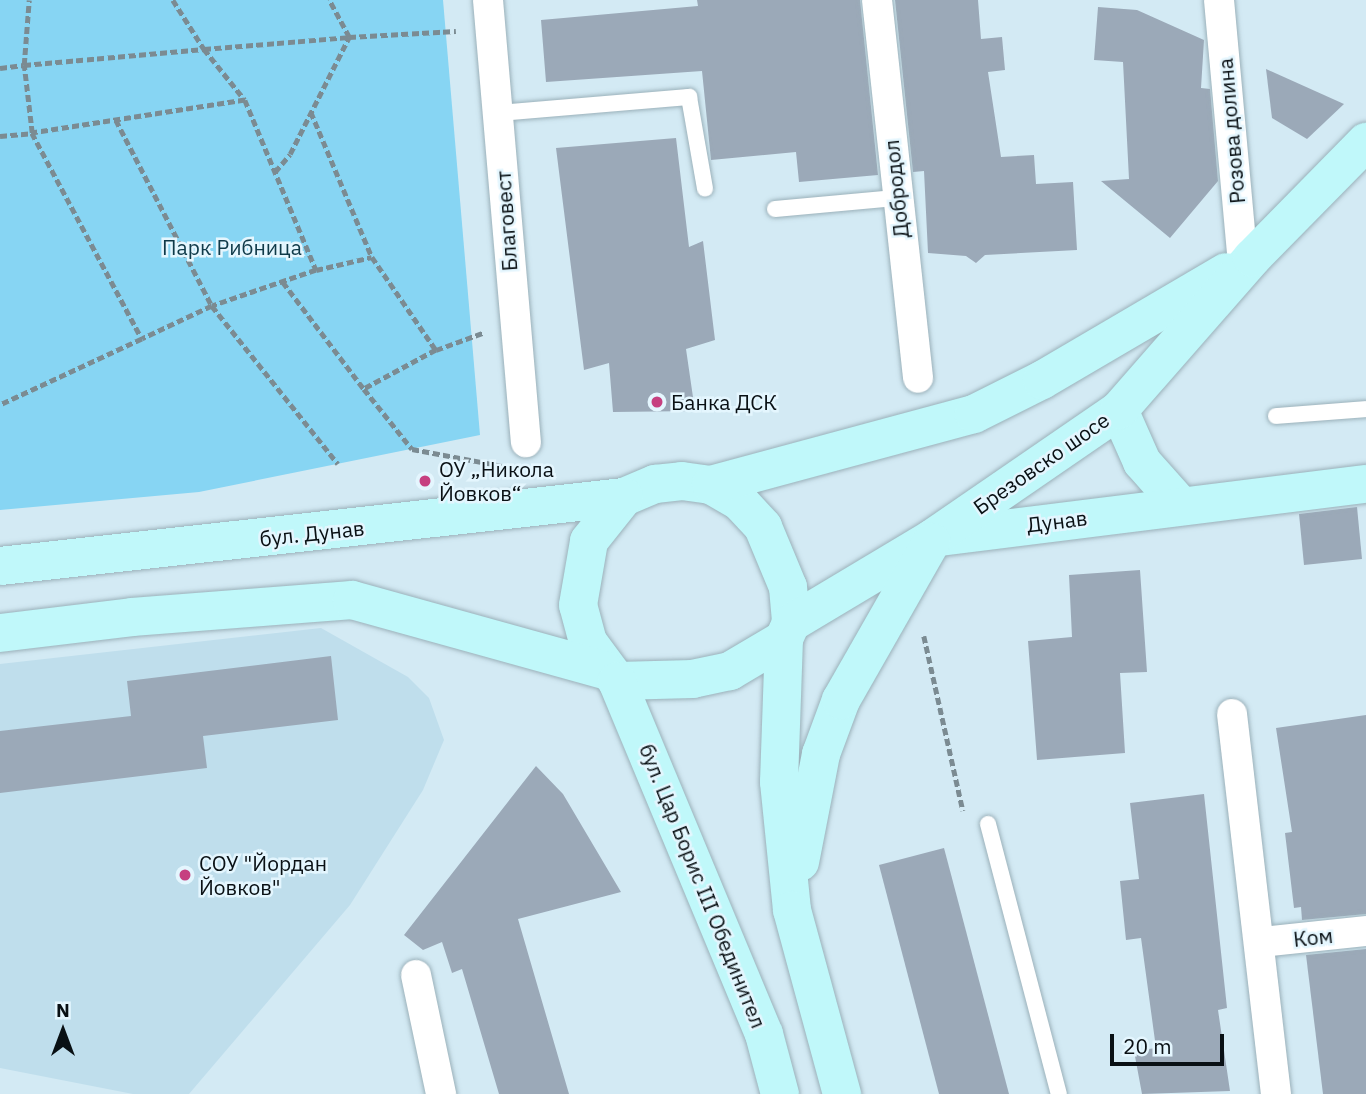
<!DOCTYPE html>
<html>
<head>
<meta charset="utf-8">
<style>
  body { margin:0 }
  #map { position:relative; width:1366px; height:1094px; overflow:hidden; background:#d3eaf4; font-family:"IBM Plex Sans",sans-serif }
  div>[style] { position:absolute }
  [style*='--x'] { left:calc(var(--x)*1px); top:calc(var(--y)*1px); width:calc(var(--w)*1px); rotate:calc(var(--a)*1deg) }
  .built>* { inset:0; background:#bfdeec }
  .green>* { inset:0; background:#87d5f3 }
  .building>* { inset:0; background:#9ba9b8 }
  .path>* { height:4.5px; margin-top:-2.25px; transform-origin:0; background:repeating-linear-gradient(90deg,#7b8b92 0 7px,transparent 0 10.5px) }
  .roads { filter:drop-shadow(0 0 2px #9bb1ba) drop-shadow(0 0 2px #9bb1ba) }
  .lane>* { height:16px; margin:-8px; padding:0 8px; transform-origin:8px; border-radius:8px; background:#fff }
  .street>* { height:30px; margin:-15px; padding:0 15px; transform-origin:15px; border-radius:15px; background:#fff }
  .secondary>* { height:38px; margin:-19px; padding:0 19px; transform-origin:19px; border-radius:19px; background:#c0f8fa }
  .dots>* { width:19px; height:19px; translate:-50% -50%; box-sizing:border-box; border:4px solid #e4f6fe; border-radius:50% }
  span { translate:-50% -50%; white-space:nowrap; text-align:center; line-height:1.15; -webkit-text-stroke:5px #e4f6fe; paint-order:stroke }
  .street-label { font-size:21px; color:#091014 }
  .park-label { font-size:21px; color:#0f3a49 }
  .poi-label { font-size:21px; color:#091014 }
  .left { translate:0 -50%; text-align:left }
  .north { position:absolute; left:28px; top:996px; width:70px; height:70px; -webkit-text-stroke:5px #e4f6fe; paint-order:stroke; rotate:0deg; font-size:19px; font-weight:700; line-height:28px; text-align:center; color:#091014 }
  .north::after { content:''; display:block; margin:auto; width:24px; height:32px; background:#091014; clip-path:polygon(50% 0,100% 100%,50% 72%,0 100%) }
  .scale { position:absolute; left:1110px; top:1034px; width:114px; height:32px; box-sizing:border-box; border:4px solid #091014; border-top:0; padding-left:9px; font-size:21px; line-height:24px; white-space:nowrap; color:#091014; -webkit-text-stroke:5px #e4f6fe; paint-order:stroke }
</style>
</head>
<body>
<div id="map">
  <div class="built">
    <div style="clip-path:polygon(321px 628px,408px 677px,429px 698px,444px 740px,423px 790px,350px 905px,189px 1094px,133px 1094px,0 1068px,0 664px)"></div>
  </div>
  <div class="green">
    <div style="clip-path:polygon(0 0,443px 0,480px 435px,199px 492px,0 510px)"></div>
  </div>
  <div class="building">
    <div style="clip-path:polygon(697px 0,860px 0,878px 175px,799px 182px,796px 152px,711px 160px,702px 71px,546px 82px,541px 20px,698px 6px)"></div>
    <div style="clip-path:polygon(895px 0,978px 0,981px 39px,1002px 37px,1005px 70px,988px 72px,1001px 157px,1034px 155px,1036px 184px,1073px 182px,1077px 250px,985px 255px,976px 263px,966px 256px,928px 253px,924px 171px,913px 172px)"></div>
    <div style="clip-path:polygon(1098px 7px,1137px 10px,1204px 40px,1201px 88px,1210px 89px,1218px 181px,1170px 238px,1101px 181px,1129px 179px,1123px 62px,1094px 60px)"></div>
    <div style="clip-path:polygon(1266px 69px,1344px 104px,1307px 139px,1272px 118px)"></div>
    <div style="clip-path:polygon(676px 138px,689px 247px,703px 241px,715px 340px,686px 349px,695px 411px,613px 412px,609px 363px,584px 370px,556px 148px)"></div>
    <div style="clip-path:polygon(1357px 507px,1362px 559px,1304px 565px,1299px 514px)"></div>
    <div style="clip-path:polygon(1140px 570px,1147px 672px,1120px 673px,1125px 753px,1037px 760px,1028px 641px,1072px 637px,1069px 575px)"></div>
    <div style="clip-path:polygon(331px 656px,338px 720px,203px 736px,207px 768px,0 793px,0 731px,131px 716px,127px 681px)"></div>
    <div style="clip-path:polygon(1366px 715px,1366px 914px,1302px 920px,1301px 907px,1294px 908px,1285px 833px,1292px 832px,1276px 728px)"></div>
    <div style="clip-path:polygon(536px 766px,563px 794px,621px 892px,518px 919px,569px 1094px,499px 1094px,462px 969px,452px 973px,442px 942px,423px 950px,404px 935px)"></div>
    <div style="clip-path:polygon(1204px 794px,1227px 1008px,1218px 1010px,1230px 1091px,1142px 1094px,1134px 1051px,1156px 1048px,1141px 938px,1126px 940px,1120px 881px,1139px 879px,1130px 803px)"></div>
    <div style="clip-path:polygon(944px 848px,962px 916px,1009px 1094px,939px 1094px,879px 865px)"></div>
    <div style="clip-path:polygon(1366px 949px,1366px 1094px,1323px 1094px,1306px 955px)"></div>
  </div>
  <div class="path">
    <div style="--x:173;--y:0;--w:58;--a:57.7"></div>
    <div style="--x:204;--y:49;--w:65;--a:51.2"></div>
    <div style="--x:245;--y:100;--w:216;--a:171.2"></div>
    <div style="--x:32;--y:133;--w:68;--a:-96.7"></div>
    <div style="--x:24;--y:65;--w:181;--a:-5.1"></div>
    <div style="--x:204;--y:49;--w:145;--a:-4.7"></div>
    <div style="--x:349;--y:37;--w:42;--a:-118.4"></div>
    <div style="--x:0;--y:68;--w:24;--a:-7"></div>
    <div style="--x:24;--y:65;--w:65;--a:-85.6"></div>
    <div style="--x:245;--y:100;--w:184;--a:67.3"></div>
    <div style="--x:316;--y:270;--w:110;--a:160.9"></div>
    <div style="--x:212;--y:306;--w:202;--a:51.4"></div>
    <div style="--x:311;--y:112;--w:157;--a:67.2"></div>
    <div style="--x:116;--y:120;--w:209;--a:62.7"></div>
    <div style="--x:212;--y:306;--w:77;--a:154.8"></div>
    <div style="--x:0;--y:136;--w:32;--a:-5"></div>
    <div style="--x:32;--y:133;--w:234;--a:61.9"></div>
    <div style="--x:142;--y:339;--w:157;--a:155.1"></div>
    <div style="--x:275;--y:172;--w:23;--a:-50"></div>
    <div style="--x:290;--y:154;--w:131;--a:-63.2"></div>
    <div style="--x:349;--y:37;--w:107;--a:-3.2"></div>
    <div style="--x:316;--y:270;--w:57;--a:-13.1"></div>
    <div style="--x:372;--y:257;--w:113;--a:55.5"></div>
    <div style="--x:436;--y:350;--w:52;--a:-20.2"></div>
    <div style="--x:283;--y:282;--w:134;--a:52.9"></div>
    <div style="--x:436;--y:350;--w:82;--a:151.6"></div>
    <div style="--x:364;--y:389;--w:77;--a:51.3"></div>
    <div style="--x:412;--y:449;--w:93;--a:10.6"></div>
    <div style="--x:924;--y:636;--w:179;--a:77.4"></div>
  </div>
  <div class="roads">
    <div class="lane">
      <div style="--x:498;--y:113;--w:192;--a:-4.8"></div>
      <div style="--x:689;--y:97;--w:93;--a:80.1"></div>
      <div style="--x:775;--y:209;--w:121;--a:-5.2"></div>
      <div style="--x:1276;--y:416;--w:90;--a:-4.4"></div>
      <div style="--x:988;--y:824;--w:279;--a:75.3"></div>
    </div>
    <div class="street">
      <div style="--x:488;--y:0;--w:444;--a:85.1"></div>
      <div style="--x:877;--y:0;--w:380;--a:83.8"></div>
      <div style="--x:1219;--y:0;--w:264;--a:84.8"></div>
      <div style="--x:1232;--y:714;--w:383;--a:83.4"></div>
      <div style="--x:1261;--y:942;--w:106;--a:-6"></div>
      <div style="--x:416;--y:975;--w:122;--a:78.1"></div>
    </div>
    <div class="secondary">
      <div style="--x:1119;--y:410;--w:57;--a:66.1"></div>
      <div style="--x:1142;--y:462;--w:59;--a:48.4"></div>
      <div style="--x:682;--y:481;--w:29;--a:8"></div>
      <div style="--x:711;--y:485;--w:34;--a:30"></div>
      <div style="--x:740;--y:502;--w:34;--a:47"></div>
      <div style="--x:763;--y:527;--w:65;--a:67.4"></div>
      <div style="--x:788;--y:587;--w:36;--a:85"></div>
      <div style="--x:791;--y:623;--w:17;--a:114"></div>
      <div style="--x:784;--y:639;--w:63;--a:149.3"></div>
      <div style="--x:730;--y:671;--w:38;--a:168"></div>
      <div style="--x:693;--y:679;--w:76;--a:178.5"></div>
      <div style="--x:617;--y:681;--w:49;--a:-126.6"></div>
      <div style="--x:588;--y:642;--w:38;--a:-105"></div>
      <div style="--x:578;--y:605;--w:65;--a:-80.2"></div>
      <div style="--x:589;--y:541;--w:56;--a:-51.5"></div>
      <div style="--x:624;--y:497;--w:34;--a:-23"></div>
      <div style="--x:655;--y:484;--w:27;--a:-6"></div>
      <div style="--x:711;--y:485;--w:272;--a:-15.1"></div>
      <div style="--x:974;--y:414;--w:76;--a:-26.6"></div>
      <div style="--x:1042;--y:380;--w:213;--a:-30.4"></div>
      <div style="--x:939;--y:537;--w:430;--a:-7.1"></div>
      <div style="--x:0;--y:566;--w:628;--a:-6.31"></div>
      <div style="--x:791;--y:623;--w:165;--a:-30.9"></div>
      <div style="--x:933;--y:538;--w:226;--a:-34.5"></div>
      <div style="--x:1119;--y:410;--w:202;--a:-48.8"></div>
      <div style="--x:1252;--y:258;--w:163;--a:-45.5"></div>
      <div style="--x:0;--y:633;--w:133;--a:-6.9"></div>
      <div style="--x:132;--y:617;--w:221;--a:-4.4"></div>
      <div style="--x:352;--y:600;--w:263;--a:15.5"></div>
      <div style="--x:784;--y:639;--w:143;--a:92"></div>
      <div style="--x:779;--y:782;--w:129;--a:84.2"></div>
      <div style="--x:792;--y:910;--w:191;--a:74.8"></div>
      <div style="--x:617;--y:681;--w:382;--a:67.4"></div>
      <div style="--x:764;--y:1034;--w:62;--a:75.1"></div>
      <div style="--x:800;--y:862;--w:110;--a:-79"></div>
      <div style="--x:821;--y:754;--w:58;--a:-69.7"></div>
      <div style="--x:841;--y:700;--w:182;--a:-60.3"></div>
    </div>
  </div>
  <div class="dots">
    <div style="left:657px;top:402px;background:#c64080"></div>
    <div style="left:425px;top:481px;background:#c64080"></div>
    <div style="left:185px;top:875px;background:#c64080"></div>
  </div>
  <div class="street-label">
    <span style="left:1231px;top:131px;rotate:-95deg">Розова долина</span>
    <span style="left:896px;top:189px;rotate:-96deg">Добродол</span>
    <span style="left:506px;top:221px;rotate:-94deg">Благовест</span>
    <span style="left:1041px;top:463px;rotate:-35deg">Брезовско шосе</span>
    <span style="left:1057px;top:521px;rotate:-7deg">Дунав</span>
    <span style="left:312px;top:533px;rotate:-6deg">бул. Дунав</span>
    <span style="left:703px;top:886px;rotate:68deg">бул. Цар Борис III Обединител</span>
    <span style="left:1313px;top:937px;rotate:-6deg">Ком</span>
  </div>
  <div class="park-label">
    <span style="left:232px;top:247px">Парк Рибница</span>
  </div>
  <div class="poi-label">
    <span class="left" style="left:671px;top:402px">Банка ДСК</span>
    <span class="left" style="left:439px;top:481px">ОУ „Никола<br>Йовков“</span>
    <span class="left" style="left:199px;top:875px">СОУ "Йордан<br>Йовков"</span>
  </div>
  <div class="north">N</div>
  <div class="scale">20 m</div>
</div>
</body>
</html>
